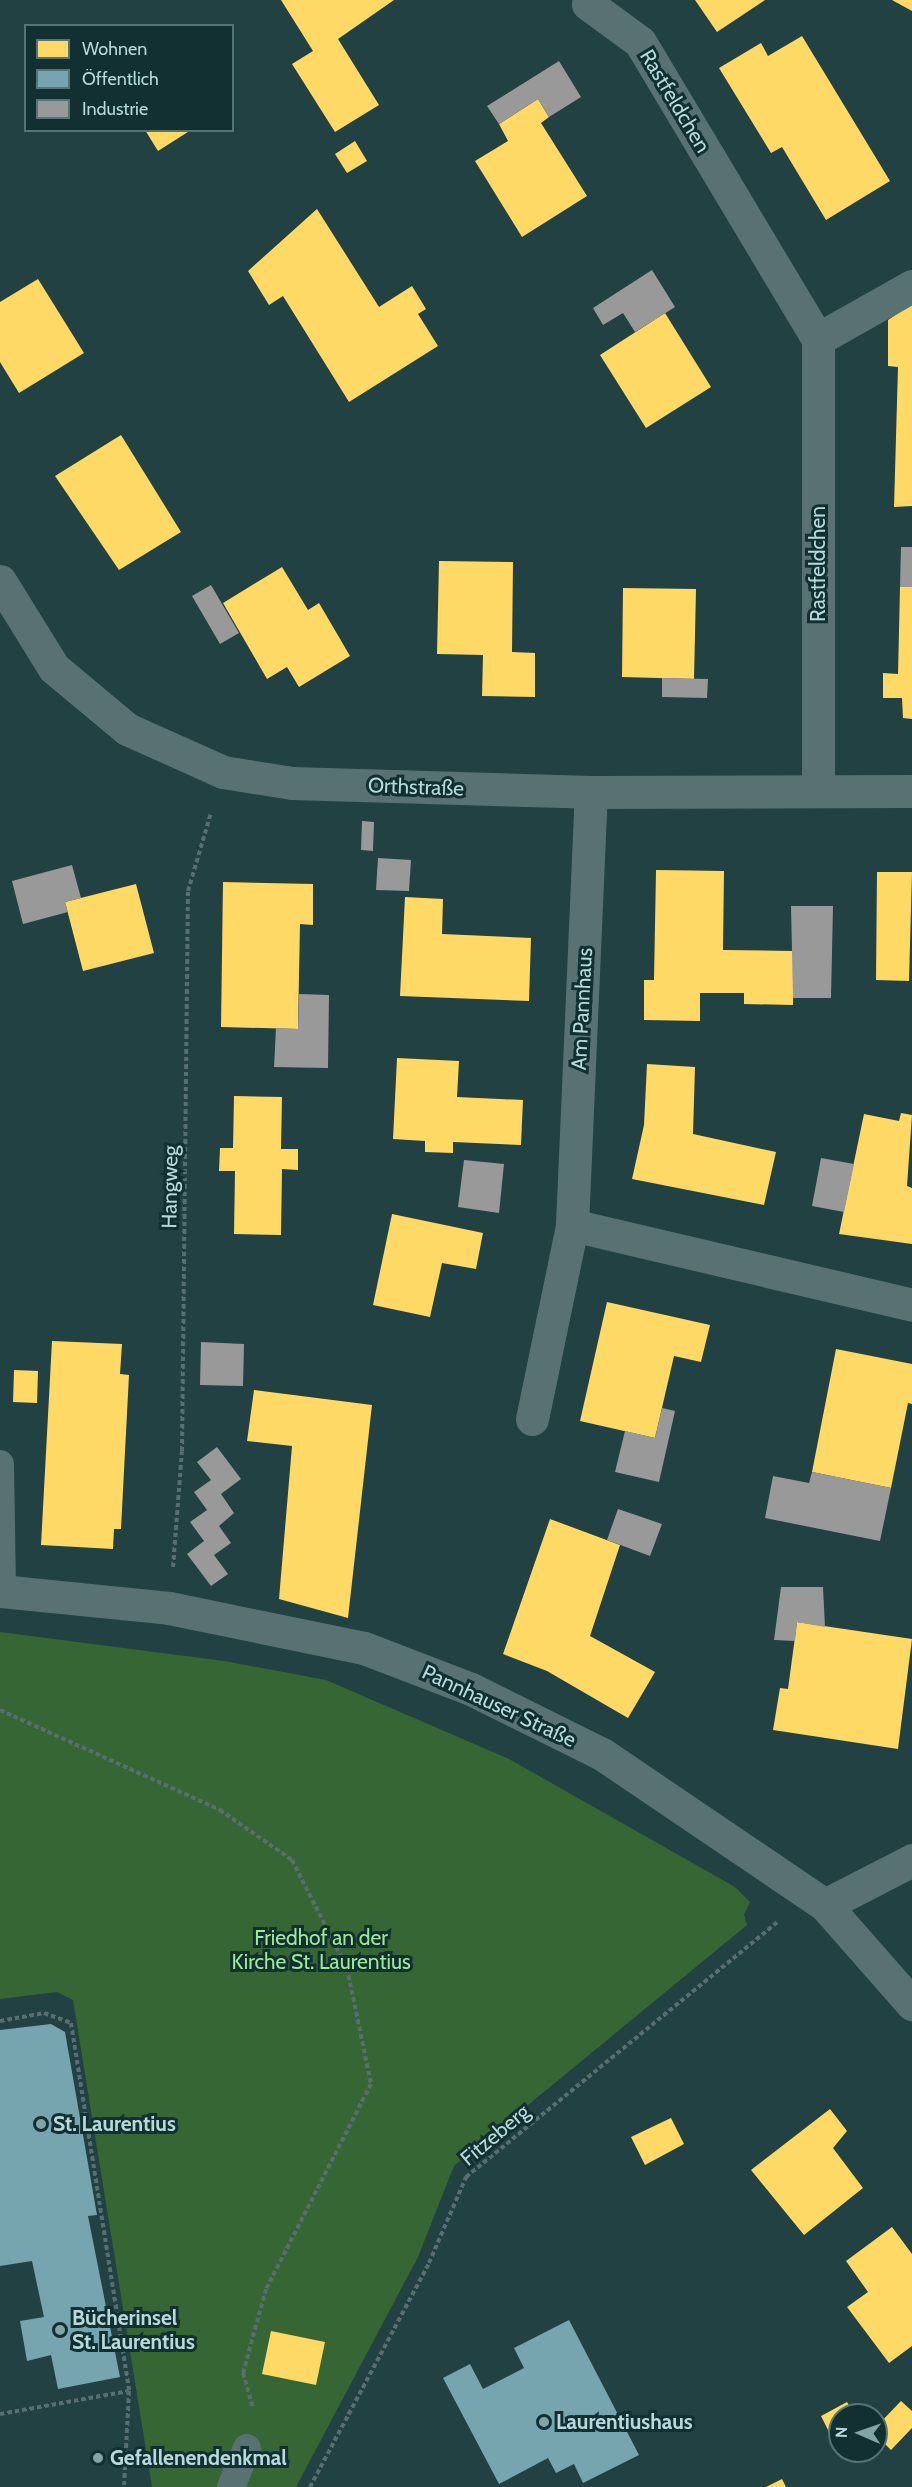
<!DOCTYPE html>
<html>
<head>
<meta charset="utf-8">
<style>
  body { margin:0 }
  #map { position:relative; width:912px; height:2487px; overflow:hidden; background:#224143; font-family:Cabin,sans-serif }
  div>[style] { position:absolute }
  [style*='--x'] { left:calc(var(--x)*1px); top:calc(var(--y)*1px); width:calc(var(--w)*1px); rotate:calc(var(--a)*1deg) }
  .green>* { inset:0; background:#356633 }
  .homes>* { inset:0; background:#ffd966 }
  .public>* { inset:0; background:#76a5af }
  .industry>* { inset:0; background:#999 }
  .path>* { height:4px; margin-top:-2px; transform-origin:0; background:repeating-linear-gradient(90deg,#586e70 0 4.5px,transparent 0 7.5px) }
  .lane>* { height:28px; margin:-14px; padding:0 14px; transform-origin:14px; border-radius:14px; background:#587274 }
  .street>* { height:33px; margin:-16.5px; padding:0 16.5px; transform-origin:16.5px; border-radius:16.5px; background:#587274 }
  .dots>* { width:16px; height:16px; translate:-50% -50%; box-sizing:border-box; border:3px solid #123032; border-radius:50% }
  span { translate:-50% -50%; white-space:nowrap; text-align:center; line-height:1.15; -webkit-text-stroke:6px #123032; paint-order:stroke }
  .street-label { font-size:21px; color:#b7d9db }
  .park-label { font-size:21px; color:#9eea93 }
  .poi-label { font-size:21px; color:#b7d9db; font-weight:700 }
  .left { translate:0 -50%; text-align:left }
  .legend { position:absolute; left:24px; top:24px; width:210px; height:108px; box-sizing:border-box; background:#123032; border:2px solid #547476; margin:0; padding:8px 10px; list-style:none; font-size:18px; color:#b7d9db }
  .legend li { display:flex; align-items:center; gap:12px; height:30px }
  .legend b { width:30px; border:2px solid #547476 }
  .north { position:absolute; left:828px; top:2403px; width:60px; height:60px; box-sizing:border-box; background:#123032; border:2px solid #547476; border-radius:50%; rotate:272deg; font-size:16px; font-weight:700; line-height:24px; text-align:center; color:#b7d9db }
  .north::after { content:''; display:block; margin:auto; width:21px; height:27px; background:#83a4a6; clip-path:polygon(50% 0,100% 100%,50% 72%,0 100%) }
</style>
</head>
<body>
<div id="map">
  <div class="green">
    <div style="clip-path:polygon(0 1632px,224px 1661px,326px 1680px,509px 1759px,735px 1887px,750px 1902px,744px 1914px,747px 1925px,454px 2166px,418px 2257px,296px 2487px,152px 2487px,73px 2000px,57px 1992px,0 1999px)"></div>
  </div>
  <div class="homes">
    <div style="clip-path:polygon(281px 0,394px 0,338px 39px,379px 105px,335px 132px,292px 64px,313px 51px)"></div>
    <div style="clip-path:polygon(695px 0,765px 0,717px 32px)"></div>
    <div style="clip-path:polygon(892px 0,912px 0,912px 11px)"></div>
    <div style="clip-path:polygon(802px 36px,890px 181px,826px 220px,782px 147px,771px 153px,719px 68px,761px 43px,768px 56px)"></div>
    <div style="clip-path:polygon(538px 99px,549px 117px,541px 123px,587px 196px,522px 237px,475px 161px,508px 141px,499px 124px)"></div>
    <div style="clip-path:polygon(145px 130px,191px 130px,158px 151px)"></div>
    <div style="clip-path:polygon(355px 141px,367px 161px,347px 173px,335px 154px)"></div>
    <div style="clip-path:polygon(317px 209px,379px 307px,412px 286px,426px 309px,418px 314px,438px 346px,349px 402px,283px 296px,269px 305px,248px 271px)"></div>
    <div style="clip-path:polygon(38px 279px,84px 353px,19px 393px,0 362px,0 302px)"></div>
    <div style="clip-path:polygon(912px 304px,912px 506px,894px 507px,898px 367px,888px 366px,888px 320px)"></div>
    <div style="clip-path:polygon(665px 313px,711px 387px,646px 428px,600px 355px)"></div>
    <div style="clip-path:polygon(121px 435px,181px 532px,119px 570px,55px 476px)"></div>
    <div style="clip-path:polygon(439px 561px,513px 562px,512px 652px,535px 653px,535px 697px,482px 696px,483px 655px,437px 654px)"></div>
    <div style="clip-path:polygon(282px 567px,308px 610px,319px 603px,350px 656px,299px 687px,287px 667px,267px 679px,223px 603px)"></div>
    <div style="clip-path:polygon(900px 587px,912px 587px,912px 719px,903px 718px,902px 698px,883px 698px,883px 673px,898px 674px)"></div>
    <div style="clip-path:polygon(623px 588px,696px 589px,694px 679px,622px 677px)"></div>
    <div style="clip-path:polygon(656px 870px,724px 871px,723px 950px,794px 951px,793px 1005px,744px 1004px,744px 993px,700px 993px,700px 1021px,644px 1020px,644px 980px,654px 980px)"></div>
    <div style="clip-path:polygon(877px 872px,912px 872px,909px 981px,876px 980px)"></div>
    <div style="clip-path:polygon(223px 882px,313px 884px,313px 925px,300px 924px,298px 1029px,221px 1027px)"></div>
    <div style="clip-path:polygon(136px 884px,154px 953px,83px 971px,65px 902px)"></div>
    <div style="clip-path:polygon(405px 897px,443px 899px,442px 934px,531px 938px,529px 1001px,400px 996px)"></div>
    <div style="clip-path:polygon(397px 1058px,459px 1061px,457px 1097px,523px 1100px,521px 1145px,453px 1142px,453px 1153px,425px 1152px,425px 1141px,393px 1139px)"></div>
    <div style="clip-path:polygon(647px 1064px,695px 1067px,693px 1134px,776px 1152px,764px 1205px,632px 1179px,644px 1125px)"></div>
    <div style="clip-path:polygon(234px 1096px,282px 1097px,281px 1149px,298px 1149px,298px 1170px,282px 1169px,281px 1235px,234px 1234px,235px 1171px,219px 1171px,220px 1148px,233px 1148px)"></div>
    <div style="clip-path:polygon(901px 1113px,912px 1115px,907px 1186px,912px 1188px,912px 1244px,839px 1234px,864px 1114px,899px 1121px)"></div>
    <div style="clip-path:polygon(392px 1214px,483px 1233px,476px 1269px,442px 1263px,430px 1317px,373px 1305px)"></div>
    <div style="clip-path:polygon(607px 1302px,710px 1325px,701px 1362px,674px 1356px,655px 1438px,580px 1421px)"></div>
    <div style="clip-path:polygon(52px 1341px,122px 1344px,120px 1374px,129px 1375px,121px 1529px,114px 1529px,113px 1549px,41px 1545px)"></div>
    <div style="clip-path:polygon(836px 1349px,912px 1364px,912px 1404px,908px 1403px,891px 1488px,812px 1472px)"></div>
    <div style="clip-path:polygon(14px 1370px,38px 1371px,37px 1403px,13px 1402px)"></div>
    <div style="clip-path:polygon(254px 1390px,372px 1405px,348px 1618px,279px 1599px,292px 1446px,247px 1441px)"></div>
    <div style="clip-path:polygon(550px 1519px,620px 1545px,590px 1636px,655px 1672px,628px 1718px,547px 1671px,503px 1654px)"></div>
    <div style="clip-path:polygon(797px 1622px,912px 1639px,898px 1749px,773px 1730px,780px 1688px,788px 1689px)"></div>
    <div style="clip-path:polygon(830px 2109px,847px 2131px,833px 2148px,863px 2188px,804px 2235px,751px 2170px)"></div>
    <div style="clip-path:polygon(671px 2118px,684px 2144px,645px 2165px,631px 2137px)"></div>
    <div style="clip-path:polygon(892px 2227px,912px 2254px,912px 2346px,889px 2363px,847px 2307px,868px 2292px,846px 2261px)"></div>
    <div style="clip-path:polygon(271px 2331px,325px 2342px,316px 2385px,262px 2374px)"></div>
    <div style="clip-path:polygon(901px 2401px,912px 2411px,912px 2428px,891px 2450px,876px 2435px,876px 2427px)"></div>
    <div style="clip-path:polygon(847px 2402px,855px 2415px,840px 2415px,840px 2454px,821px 2416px)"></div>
    <div style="clip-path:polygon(782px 2479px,786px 2487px,766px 2487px)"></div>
  </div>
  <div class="public">
    <div style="clip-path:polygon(51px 2024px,65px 2032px,97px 2215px,88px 2216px,120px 2377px,58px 2389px,51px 2355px,27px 2361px,20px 2321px,44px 2317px,32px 2261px,0 2266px,0 2030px)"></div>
    <div style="clip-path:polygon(569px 2320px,639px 2455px,583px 2483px,574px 2464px,556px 2473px,548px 2458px,499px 2484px,443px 2378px,470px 2364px,483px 2389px,524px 2368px,514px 2348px)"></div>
  </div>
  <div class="industry">
    <div style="clip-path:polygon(559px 61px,581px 97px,549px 117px,538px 99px,499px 124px,487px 106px)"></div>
    <div style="clip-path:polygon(652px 270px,675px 307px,635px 332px,623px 313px,603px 325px,593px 308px)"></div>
    <div style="clip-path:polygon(901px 547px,912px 547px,912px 587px,900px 587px)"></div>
    <div style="clip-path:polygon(211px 585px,239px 633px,220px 644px,192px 596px)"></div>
    <div style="clip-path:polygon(662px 678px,708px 679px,707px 698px,662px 697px)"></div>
    <div style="clip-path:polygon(362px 821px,374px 822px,373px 851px,361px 850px)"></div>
    <div style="clip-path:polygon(378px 858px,411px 860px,409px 891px,376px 890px)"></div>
    <div style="clip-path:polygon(72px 865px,81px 898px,65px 902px,68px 912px,23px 924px,12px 881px)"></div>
    <div style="clip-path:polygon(791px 906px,833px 906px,831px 998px,793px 998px)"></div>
    <div style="clip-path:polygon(299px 994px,329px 995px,328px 1068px,274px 1067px,276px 1028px,298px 1029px)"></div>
    <div style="clip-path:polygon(821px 1158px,854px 1164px,844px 1212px,812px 1206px)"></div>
    <div style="clip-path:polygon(464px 1160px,504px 1164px,499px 1213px,458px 1207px)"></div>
    <div style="clip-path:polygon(201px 1342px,244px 1344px,243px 1386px,200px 1385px)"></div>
    <div style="clip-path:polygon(662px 1408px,675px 1411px,659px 1482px,615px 1472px,625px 1431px,655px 1438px)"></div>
    <div style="clip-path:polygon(217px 1447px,241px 1479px,221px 1494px,234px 1513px,219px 1526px,231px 1543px,214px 1555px,228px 1574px,211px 1586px,187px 1554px,204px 1541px,190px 1522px,207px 1510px,194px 1492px,211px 1480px,197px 1462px)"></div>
    <div style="clip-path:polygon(812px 1472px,891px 1488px,880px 1541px,765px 1518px,773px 1476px,809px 1483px)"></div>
    <div style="clip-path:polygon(618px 1509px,662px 1524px,650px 1556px,607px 1540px)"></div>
    <div style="clip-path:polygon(781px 1587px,823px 1587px,825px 1627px,797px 1622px,795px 1641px,774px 1640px)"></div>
  </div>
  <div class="path">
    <div style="--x:173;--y:1567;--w:116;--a:-85.6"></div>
    <div style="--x:182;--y:1451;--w:560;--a:-89.39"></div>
    <div style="--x:188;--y:891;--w:81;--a:-73.6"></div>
    <div style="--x:0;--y:1710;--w:242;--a:24.4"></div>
    <div style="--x:220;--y:1810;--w:88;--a:34.8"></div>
    <div style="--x:292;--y:1860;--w:121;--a:63"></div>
    <div style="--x:347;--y:1968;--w:118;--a:78.3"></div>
    <div style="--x:371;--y:2084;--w:230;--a:117.1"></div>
    <div style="--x:266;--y:2289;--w:87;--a:105.3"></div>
    <div style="--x:243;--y:2373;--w:36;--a:74"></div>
    <div style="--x:0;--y:2021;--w:45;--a:-10.3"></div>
    <div style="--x:44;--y:2013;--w:29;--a:20"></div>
    <div style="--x:71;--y:2023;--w:373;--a:81"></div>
    <div style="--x:129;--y:2391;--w:96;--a:93"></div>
    <div style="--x:0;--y:2414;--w:131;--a:-10.1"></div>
    <div style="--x:310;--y:2487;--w:254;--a:-62"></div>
    <div style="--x:429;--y:2263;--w:94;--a:-66.7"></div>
    <div style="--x:466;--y:2177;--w:402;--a:-39.3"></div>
  </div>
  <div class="lane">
    <div style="--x:0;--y:1464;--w:127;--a:89.1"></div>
    <div style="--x:231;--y:2487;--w:42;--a:-67.7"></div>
  </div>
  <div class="street">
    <div style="--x:588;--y:4;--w:64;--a:36.2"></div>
    <div style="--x:640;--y:42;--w:346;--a:59.1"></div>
    <div style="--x:818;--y:339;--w:450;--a:90"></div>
    <div style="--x:818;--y:339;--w:108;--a:-29.4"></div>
    <div style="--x:0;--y:581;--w:102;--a:58.2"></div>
    <div style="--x:54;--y:668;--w:95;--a:39.9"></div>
    <div style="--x:127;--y:729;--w:105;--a:24.1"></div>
    <div style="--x:223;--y:772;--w:70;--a:9.1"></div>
    <div style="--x:292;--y:783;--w:299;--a:1.7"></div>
    <div style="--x:591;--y:792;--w:321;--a:-0.2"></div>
    <div style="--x:572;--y:1225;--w:349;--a:13.2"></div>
    <div style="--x:532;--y:1419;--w:198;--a:-78.3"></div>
    <div style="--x:572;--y:1225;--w:433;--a:-87.5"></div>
    <div style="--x:0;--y:1591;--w:170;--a:5.7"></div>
    <div style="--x:169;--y:1608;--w:199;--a:11.6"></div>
    <div style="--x:364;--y:1648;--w:115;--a:21"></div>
    <div style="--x:471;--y:1689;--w:146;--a:26.4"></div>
    <div style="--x:602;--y:1754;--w:269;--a:34.1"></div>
    <div style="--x:825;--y:1905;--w:132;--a:48.7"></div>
    <div style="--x:825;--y:1905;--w:98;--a:-27.3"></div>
  </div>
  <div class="dots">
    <div style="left:41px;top:2124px;background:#83a4a6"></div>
    <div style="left:60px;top:2330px;background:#83a4a6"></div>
    <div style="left:544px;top:2422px;background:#83a4a6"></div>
    <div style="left:98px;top:2458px;background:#83a4a6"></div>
  </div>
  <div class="street-label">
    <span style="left:675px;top:101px;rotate:59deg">Rastfeldchen</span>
    <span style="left:818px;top:564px;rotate:-90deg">Rastfeldchen</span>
    <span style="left:416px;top:787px;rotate:2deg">Orthstraße</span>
    <span style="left:582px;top:1009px;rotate:-87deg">Am Pannhaus</span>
    <span style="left:170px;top:1187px;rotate:-89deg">Hangweg</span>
    <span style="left:499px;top:1706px;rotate:25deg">Pannhauser Straße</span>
    <span style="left:495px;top:2135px;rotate:-40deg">Fitzeberg</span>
  </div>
  <div class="park-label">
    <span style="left:321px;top:1950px">Friedhof an der<br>Kirche St. Laurentius</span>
  </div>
  <div class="poi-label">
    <span class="left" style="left:53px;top:2124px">St. Laurentius</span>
    <span class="left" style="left:72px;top:2330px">Bücherinsel<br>St. Laurentius</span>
    <span class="left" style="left:556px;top:2422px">Laurentiushaus</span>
    <span class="left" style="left:110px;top:2458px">Gefallenendenkmal</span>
  </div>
  <ul class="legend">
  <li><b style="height:16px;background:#ffd966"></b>Wohnen</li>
  <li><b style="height:16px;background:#76a5af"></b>Öffentlich</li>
  <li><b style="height:16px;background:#999"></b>Industrie</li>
  </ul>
  <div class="north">N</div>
</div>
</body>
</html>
